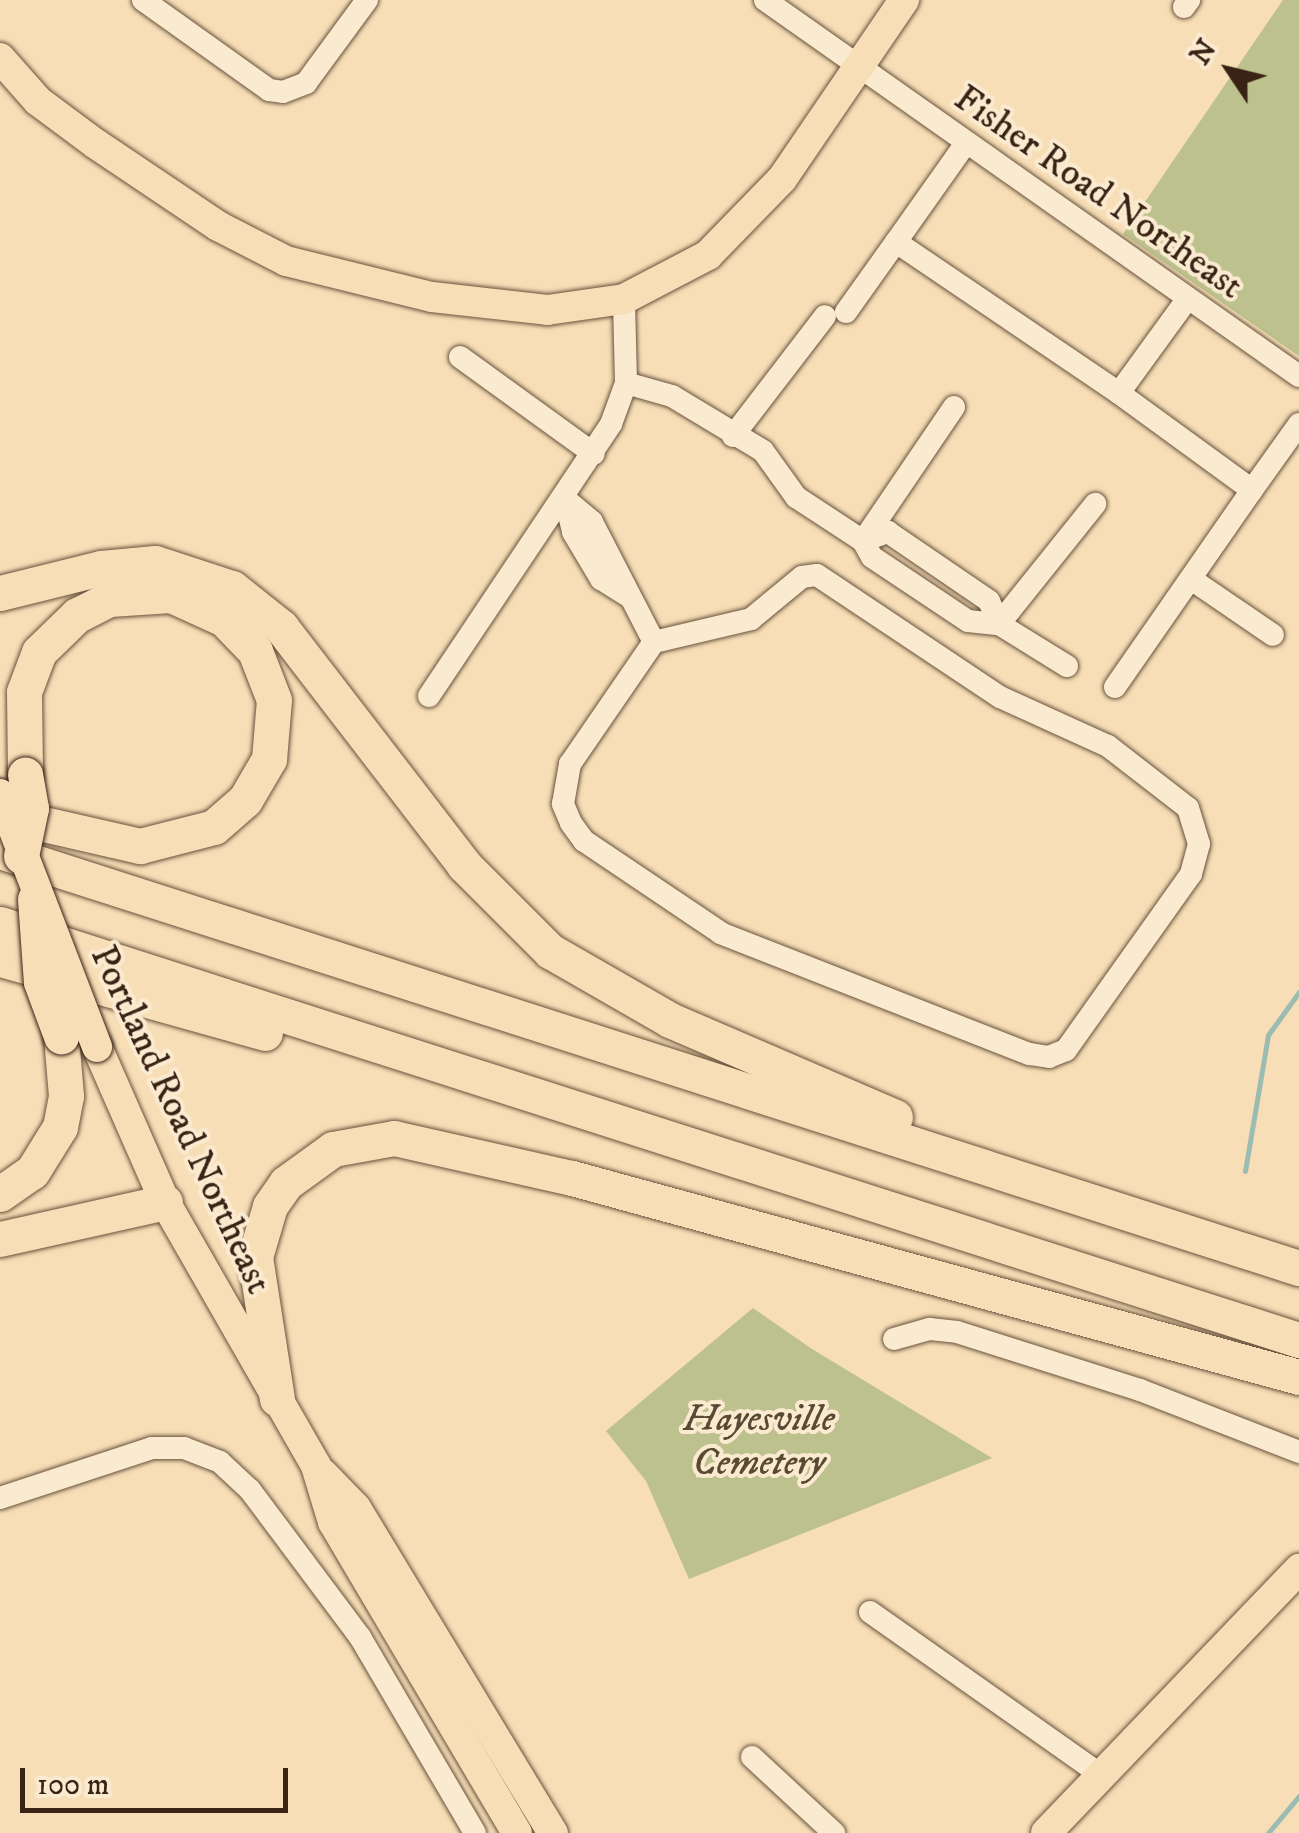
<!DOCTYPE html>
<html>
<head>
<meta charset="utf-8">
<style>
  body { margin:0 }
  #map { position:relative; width:1299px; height:1833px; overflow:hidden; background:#f7deb6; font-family:"IM FELL DW Pica",serif }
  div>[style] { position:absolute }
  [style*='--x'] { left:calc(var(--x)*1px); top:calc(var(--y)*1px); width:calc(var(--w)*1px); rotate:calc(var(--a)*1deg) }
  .green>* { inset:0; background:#bdc18d }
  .stream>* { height:5px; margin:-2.5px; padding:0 2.5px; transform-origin:2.5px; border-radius:2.5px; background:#9dbcb1 }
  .roads { filter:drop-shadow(0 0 2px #68523d) drop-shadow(0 0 2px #68523d) }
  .minor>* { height:22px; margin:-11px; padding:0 11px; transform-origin:11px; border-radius:11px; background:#faead0 }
  .major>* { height:30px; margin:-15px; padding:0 15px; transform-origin:15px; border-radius:15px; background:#f7deb6 }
  .highway>* { height:35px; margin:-17.5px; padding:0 17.5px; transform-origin:17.5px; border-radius:17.5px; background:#f7deb6 }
  .bridges { filter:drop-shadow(0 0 2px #382315) drop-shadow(0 0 2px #382315) }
  .major-bridge>* { height:30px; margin:-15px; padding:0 15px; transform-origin:15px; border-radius:15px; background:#f7deb6 }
  .highway-bridge>* { height:35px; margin:-17.5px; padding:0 17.5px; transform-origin:17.5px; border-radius:17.5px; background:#f7deb6 }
  span { translate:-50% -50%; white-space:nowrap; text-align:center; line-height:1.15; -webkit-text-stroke:8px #faead0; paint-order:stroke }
  .street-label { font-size:38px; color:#382315 }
  .park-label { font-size:38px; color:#594a33; font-style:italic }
  .north { position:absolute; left:1179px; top:20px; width:100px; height:100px; -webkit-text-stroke:8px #faead0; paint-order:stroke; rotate:305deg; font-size:28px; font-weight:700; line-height:40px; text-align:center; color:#382315 }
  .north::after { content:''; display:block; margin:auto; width:35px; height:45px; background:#382315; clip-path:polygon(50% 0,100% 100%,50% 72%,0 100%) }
  .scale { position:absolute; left:20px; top:1768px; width:268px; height:45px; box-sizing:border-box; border:5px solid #382315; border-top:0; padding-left:12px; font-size:30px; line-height:35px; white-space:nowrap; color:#382315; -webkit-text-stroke:8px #faead0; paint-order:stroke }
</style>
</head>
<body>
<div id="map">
  <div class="green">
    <div style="clip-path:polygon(1283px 0,1299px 0,1299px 356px,1123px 234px)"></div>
    <div style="clip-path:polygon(753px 1308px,812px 1349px,992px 1458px,689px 1579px,646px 1481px,606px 1431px)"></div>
  </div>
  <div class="stream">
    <div style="--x:1245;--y:1171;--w:138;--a:-80.4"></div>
    <div style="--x:1268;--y:1035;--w:53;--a:-54.2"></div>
    <div style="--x:1268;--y:1833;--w:48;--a:-50"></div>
  </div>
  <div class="roads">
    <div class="minor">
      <div style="--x:143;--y:0;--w:155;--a:35.5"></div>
      <div style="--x:269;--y:90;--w:14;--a:8"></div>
      <div style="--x:283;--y:92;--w:25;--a:-21"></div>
      <div style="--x:306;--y:83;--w:103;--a:-53.7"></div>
      <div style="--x:765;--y:0;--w:653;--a:35.15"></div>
      <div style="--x:1184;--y:7;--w:9;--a:-54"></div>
      <div style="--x:966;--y:143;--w:121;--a:125.3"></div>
      <div style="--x:896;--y:242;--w:269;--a:34.1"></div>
      <div style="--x:1119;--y:393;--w:117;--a:-54"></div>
      <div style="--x:846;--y:312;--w:86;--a:-54.5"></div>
      <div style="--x:460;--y:357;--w:165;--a:35.9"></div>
      <div style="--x:626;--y:383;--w:48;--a:15.8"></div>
      <div style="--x:672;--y:396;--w:106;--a:31.1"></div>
      <div style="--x:763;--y:451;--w:57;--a:54.3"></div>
      <div style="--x:796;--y:497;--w:80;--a:33.3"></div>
      <div style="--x:863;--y:541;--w:18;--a:61"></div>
      <div style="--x:872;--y:557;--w:115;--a:33.7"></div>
      <div style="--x:968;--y:621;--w:31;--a:6"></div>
      <div style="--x:999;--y:624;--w:80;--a:31.7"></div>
      <div style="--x:733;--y:436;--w:151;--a:-52.5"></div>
      <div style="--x:1252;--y:490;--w:81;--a:-54.5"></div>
      <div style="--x:565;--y:499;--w:35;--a:40"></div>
      <div style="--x:592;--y:522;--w:135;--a:62.7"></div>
      <div style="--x:565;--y:499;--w:34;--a:76"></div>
      <div style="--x:573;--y:532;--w:55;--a:59.2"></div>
      <div style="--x:601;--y:579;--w:31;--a:32"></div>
      <div style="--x:863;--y:541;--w:27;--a:-20"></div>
      <div style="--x:888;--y:532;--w:122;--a:34.3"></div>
      <div style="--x:989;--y:601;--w:25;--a:67"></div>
      <div style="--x:863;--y:541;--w:162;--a:-55.8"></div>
      <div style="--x:817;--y:575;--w:220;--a:33.7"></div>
      <div style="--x:1000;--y:697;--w:119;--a:24.4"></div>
      <div style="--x:1108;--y:746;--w:101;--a:37.8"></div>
      <div style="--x:1188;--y:808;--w:38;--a:73"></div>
      <div style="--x:1199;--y:844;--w:31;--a:105"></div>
      <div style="--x:1191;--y:874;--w:216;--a:125.4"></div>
      <div style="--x:1066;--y:1050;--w:18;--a:158"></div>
      <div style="--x:1049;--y:1057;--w:20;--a:-171"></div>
      <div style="--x:1029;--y:1054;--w:331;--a:-158.6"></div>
      <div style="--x:721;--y:933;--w:165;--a:-146.1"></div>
      <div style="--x:584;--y:841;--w:22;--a:-126"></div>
      <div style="--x:571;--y:823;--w:21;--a:-113"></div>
      <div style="--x:563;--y:804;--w:41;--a:-80.1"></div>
      <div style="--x:570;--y:764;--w:148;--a:-55.5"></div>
      <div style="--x:654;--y:642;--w:100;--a:-13.3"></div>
      <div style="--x:751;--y:619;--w:66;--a:-39.5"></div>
      <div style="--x:802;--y:577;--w:15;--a:-8"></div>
      <div style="--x:1191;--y:579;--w:99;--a:34.3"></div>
      <div style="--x:999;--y:624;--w:154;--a:-51.3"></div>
      <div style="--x:1115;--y:687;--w:240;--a:-55.2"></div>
      <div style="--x:1252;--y:490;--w:165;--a:-143.9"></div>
      <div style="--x:429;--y:696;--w:327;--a:-56.2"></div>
      <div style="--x:611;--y:424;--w:44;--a:-69.9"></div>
      <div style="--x:626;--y:383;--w:84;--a:-91.4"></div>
      <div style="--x:894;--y:1339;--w:37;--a:-16"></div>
      <div style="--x:930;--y:1329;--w:27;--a:6"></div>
      <div style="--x:957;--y:1332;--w:192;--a:17.6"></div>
      <div style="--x:1140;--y:1390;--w:171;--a:21.3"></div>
      <div style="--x:0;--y:1498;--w:160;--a:-18.2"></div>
      <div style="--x:152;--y:1448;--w:32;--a:0"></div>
      <div style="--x:184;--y:1448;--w:39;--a:21"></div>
      <div style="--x:220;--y:1462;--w:41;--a:43"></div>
      <div style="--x:250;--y:1490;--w:184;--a:53.2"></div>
      <div style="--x:360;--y:1637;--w:227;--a:59.6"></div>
      <div style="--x:870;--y:1612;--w:283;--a:35.2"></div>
      <div style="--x:752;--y:1757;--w:112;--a:42.8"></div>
    </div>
    <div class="major">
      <div style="--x:0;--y:58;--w:57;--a:48.5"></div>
      <div style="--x:38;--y:101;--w:72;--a:36.6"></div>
      <div style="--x:96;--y:144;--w:147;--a:33.9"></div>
      <div style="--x:218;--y:226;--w:76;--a:27.2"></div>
      <div style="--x:286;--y:261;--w:150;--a:13.9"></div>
      <div style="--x:432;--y:297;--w:116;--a:6.4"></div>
      <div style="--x:547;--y:310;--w:78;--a:-8.1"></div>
      <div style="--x:624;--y:299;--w:95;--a:-27.6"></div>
      <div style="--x:708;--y:255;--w:106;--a:-45.8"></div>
      <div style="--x:782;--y:179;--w:217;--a:-55.7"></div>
      <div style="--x:97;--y:1047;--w:169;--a:66.3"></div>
      <div style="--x:165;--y:1202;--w:304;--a:60.2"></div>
      <div style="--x:316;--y:1466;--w:59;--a:73.1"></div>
      <div style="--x:333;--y:1522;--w:361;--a:59.4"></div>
      <div style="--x:323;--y:1474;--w:47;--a:45.9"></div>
      <div style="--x:356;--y:1508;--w:380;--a:58.8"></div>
      <div style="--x:1046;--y:1833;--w:366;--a:-46.2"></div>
    </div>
    <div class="highway">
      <div style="--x:0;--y:593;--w:104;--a:-13.9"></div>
      <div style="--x:101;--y:568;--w:54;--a:-5.3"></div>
      <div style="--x:155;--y:563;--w:81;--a:18"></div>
      <div style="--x:232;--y:588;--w:63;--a:38.5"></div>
      <div style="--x:281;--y:627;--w:300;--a:52.4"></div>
      <div style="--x:464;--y:865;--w:122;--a:45"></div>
      <div style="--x:550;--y:951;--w:138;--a:29.9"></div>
      <div style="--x:670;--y:1020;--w:245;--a:23.3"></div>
      <div style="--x:0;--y:814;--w:144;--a:12.9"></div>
      <div style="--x:140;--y:846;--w:76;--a:-14.4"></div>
      <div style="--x:214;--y:827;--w:41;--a:-41.1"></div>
      <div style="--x:245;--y:800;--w:48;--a:-59.7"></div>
      <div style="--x:269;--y:759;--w:59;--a:-85.2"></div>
      <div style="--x:274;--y:700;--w:53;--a:-111.2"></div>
      <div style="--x:255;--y:651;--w:45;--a:-134.1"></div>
      <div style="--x:224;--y:619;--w:58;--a:-155.6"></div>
      <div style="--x:171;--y:595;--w:62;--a:176.3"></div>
      <div style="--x:109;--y:599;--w:36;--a:153"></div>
      <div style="--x:77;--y:615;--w:53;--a:135.8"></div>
      <div style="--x:39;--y:652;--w:43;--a:110.6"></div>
      <div style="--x:24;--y:692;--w:83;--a:89.3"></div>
      <div style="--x:0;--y:851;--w:1364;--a:17.8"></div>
      <div style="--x:0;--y:924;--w:1364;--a:17.76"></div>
      <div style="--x:0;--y:959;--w:275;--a:15.6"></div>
      <div style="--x:0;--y:1194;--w:39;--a:-35"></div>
      <div style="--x:32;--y:1172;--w:53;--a:-58.1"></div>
      <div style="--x:60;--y:1127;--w:32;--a:-79"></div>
      <div style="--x:66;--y:1096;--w:60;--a:-94.8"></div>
      <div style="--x:0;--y:1239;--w:169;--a:-12.6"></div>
      <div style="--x:277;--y:1399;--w:144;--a:-98.8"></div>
      <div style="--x:255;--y:1257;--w:53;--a:-73.6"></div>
      <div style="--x:270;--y:1206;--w:28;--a:-55"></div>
      <div style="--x:286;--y:1183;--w:58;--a:-35.9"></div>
      <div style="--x:333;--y:1149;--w:62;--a:-10.2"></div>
      <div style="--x:394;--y:1138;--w:182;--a:12.7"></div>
      <div style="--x:572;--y:1178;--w:754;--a:15.31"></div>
    </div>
  </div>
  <div class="bridges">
    <div class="major-bridge">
      <div style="--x:0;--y:794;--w:271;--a:69"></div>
    </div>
    <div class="highway-bridge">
      <div style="--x:21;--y:856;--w:49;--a:-78.2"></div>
      <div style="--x:31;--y:808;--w:34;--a:-100"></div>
      <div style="--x:35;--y:899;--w:83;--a:85.9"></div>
      <div style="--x:41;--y:982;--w:58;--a:69.7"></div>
    </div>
  </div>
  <div class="street-label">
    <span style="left:1098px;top:193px;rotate:35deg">Fisher Road Northeast</span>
    <span style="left:180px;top:1120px;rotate:65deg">Portland Road Northeast</span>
  </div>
  <div class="park-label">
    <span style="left:759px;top:1442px">Hayesville<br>Cemetery</span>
  </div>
  <div class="north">N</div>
  <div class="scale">100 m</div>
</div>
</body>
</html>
